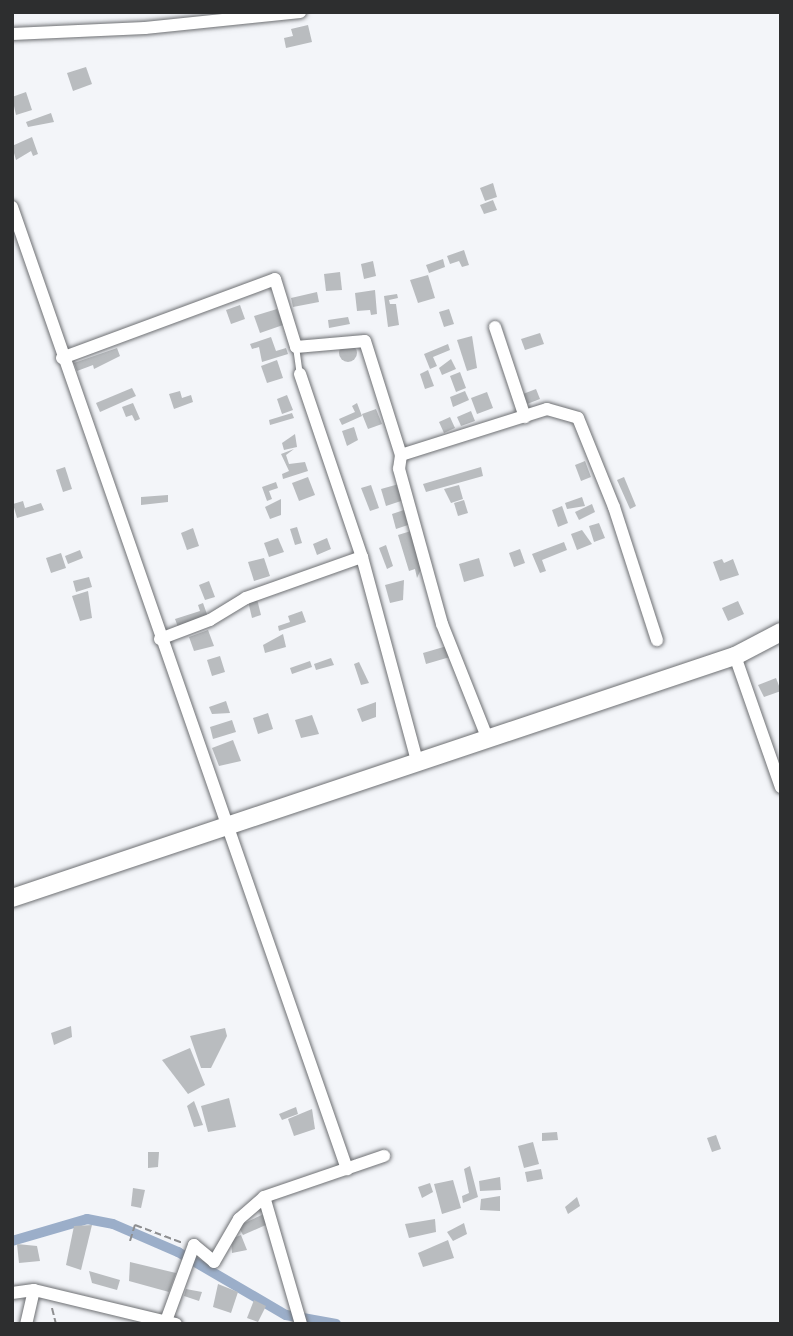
<!DOCTYPE html>
<html>
<head>
<meta charset="utf-8">
<style>
  body { margin:0 }
  #map { position:relative; width:793px; height:1336px; overflow:hidden; background:#f3f5f9; font-family:"Public Sans",sans-serif }
  div>[style] { position:absolute }
  [style*='--x'] { left:calc(var(--x)*1px); top:calc(var(--y)*1px); width:calc(var(--w)*1px); rotate:calc(var(--a)*1deg) }
  .canal>* { height:10px; margin:-5px; padding:0 5px; transform-origin:5px; border-radius:5px; background:#9baec9 }
  .building>* { inset:0; background:#b9bcbf }
  .round { border-radius:50% }
  .path>* { height:2px; margin-top:-1px; transform-origin:0; background:repeating-linear-gradient(90deg,#8e8f91 0 7px,transparent 0 10.5px) }
  .roads { filter:drop-shadow(0 0 2px #6e7073) drop-shadow(0 0 2px #6e7073) }
  .lane>* { height:6px; margin:-3px; padding:0 3px; transform-origin:3px; border-radius:3px; background:#fff }
  .street>* { height:12px; margin:-6px; padding:0 6px; transform-origin:6px; border-radius:6px; background:#fff }
  .secondary>* { height:18px; margin:-9px; padding:0 9px; transform-origin:9px; border-radius:9px; background:#fff }
  span { translate:-50% -50%; white-space:nowrap; text-align:center; line-height:1.15; -webkit-text-stroke:6px #fff; paint-order:stroke }
  .frame { position:absolute; inset:0; border:14px solid #2d2e2f; pointer-events:none }
</style>
</head>
<body>
<div id="map">
  <div class="canal">
    <div style="--x:12;--y:1241;--w:78;--a:-16.3"></div>
    <div style="--x:87;--y:1219;--w:26;--a:11"></div>
    <div style="--x:113;--y:1224;--w:71;--a:23.3"></div>
    <div style="--x:178;--y:1252;--w:125;--a:30.3"></div>
    <div style="--x:286;--y:1315;--w:51;--a:10.2"></div>
  </div>
  <div class="building">
    <div style="clip-path:polygon(308px 25px,312px 42px,286px 48px,284px 38px,293px 36px,291px 29px)"></div>
    <div style="clip-path:polygon(86px 67px,92px 84px,73px 91px,67px 73px)"></div>
    <div style="clip-path:polygon(26px 92px,32px 110px,16px 115px,12px 97px)"></div>
    <div style="clip-path:polygon(51px 113px,54px 122px,28px 127px,26px 122px)"></div>
    <div style="clip-path:polygon(32px 137px,38px 154px,33px 156px,31px 151px,16px 160px,12px 146px)"></div>
    <div style="clip-path:polygon(493px 183px,497px 197px,485px 201px,480px 188px)"></div>
    <div style="clip-path:polygon(493px 200px,497px 210px,484px 214px,480px 205px)"></div>
    <div style="clip-path:polygon(464px 250px,469px 265px,462px 267px,459px 261px,450px 264px,447px 256px)"></div>
    <div style="clip-path:polygon(443px 259px,445px 267px,429px 273px,426px 265px)"></div>
    <div style="clip-path:polygon(373px 261px,376px 276px,364px 279px,361px 264px)"></div>
    <div style="clip-path:polygon(340px 272px,342px 290px,326px 291px,324px 274px)"></div>
    <div style="clip-path:polygon(428px 275px,435px 298px,418px 303px,410px 280px)"></div>
    <div style="clip-path:polygon(375px 290px,377px 314px,371px 315px,370px 310px,357px 311px,355px 293px)"></div>
    <div style="clip-path:polygon(317px 292px,319px 302px,293px 307px,291px 298px)"></div>
    <div style="clip-path:polygon(397px 294px,398px 298px,389px 300px,390px 304px,396px 304px,399px 325px,388px 327px,384px 296px)"></div>
    <div style="clip-path:polygon(240px 305px,245px 319px,231px 324px,226px 310px)"></div>
    <div style="clip-path:polygon(277px 309px,283px 325px,260px 333px,254px 316px)"></div>
    <div style="clip-path:polygon(449px 309px,454px 324px,444px 327px,439px 312px)"></div>
    <div style="clip-path:polygon(348px 317px,350px 324px,329px 328px,328px 320px)"></div>
    <div style="clip-path:polygon(540px 333px,544px 344px,525px 350px,521px 339px)"></div>
    <div style="clip-path:polygon(472px 336px,477px 368px,467px 371px,457px 340px)"></div>
    <div style="clip-path:polygon(271px 337px,276px 351px,286px 348px,288px 354px,262px 362px,259px 347px,252px 349px,250px 344px)"></div>
    <div style="clip-path:polygon(448px 344px,450px 350px,433px 357px,437px 366px,430px 369px,424px 354px)"></div>
    <div class="round" style="left:339px;top:344px;width:18px;height:18px"></div>
    <div style="clip-path:polygon(117px 348px,120px 356px,94px 369px,93px 365px,77px 371px,74px 363px)"></div>
    <div style="clip-path:polygon(451px 359px,456px 369px,442px 375px,439px 368px)"></div>
    <div style="clip-path:polygon(277px 360px,283px 378px,267px 383px,261px 366px)"></div>
    <div style="clip-path:polygon(428px 370px,434px 386px,425px 389px,420px 374px)"></div>
    <div style="clip-path:polygon(460px 372px,466px 388px,456px 392px,450px 376px)"></div>
    <div style="clip-path:polygon(132px 388px,136px 396px,100px 412px,96px 403px)"></div>
    <div style="clip-path:polygon(536px 389px,540px 399px,527px 404px,523px 394px)"></div>
    <div style="clip-path:polygon(180px 391px,182px 398px,191px 395px,193px 402px,174px 409px,169px 394px)"></div>
    <div style="clip-path:polygon(465px 391px,469px 400px,453px 407px,450px 397px)"></div>
    <div style="clip-path:polygon(487px 392px,493px 408px,477px 414px,471px 398px)"></div>
    <div style="clip-path:polygon(287px 395px,293px 410px,282px 414px,277px 399px)"></div>
    <div style="clip-path:polygon(133px 403px,140px 419px,135px 421px,132px 415px,126px 417px,122px 407px)"></div>
    <div style="clip-path:polygon(357px 403px,362px 416px,342px 425px,339px 419px,355px 412px,352px 406px)"></div>
    <div style="clip-path:polygon(376px 409px,382px 424px,368px 429px,362px 414px)"></div>
    <div style="clip-path:polygon(471px 411px,475px 421px,461px 426px,457px 417px)"></div>
    <div style="clip-path:polygon(292px 413px,294px 418px,270px 425px,269px 420px)"></div>
    <div style="clip-path:polygon(450px 417px,455px 428px,444px 433px,439px 422px)"></div>
    <div style="clip-path:polygon(354px 427px,358px 440px,347px 446px,342px 431px)"></div>
    <div style="clip-path:polygon(295px 434px,297px 447px,284px 450px,282px 443px)"></div>
    <div style="clip-path:polygon(294px 449px,286px 455px,289px 464px,305px 462px,308px 471px,283px 479px,282px 474px,289px 471px,281px 454px)"></div>
    <div style="clip-path:polygon(585px 461px,591px 477px,581px 481px,575px 465px)"></div>
    <div style="clip-path:polygon(65px 467px,72px 489px,63px 492px,56px 470px)"></div>
    <div style="clip-path:polygon(481px 467px,483px 476px,426px 492px,423px 484px)"></div>
    <div style="clip-path:polygon(308px 477px,315px 495px,299px 501px,292px 483px)"></div>
    <div style="clip-path:polygon(624px 477px,636px 506px,630px 509px,617px 480px)"></div>
    <div style="clip-path:polygon(276px 482px,278px 488px,269px 491px,272px 499px,267px 501px,262px 487px)"></div>
    <div style="clip-path:polygon(399px 484px,404px 500px,386px 506px,381px 489px)"></div>
    <div style="clip-path:polygon(371px 485px,379px 508px,370px 511px,361px 488px)"></div>
    <div style="clip-path:polygon(459px 485px,463px 499px,451px 503px,444px 489px)"></div>
    <div style="clip-path:polygon(168px 495px,168px 502px,141px 505px,141px 497px)"></div>
    <div style="clip-path:polygon(582px 497px,585px 506px,567px 509px,565px 503px)"></div>
    <div style="clip-path:polygon(281px 499px,281px 515px,270px 519px,265px 507px)"></div>
    <div style="clip-path:polygon(464px 500px,468px 513px,458px 516px,454px 503px)"></div>
    <div style="clip-path:polygon(23px 501px,25px 508px,41px 503px,44px 510px,17px 518px,13px 504px)"></div>
    <div style="clip-path:polygon(592px 504px,595px 512px,579px 520px,575px 512px)"></div>
    <div style="clip-path:polygon(562px 506px,568px 523px,558px 527px,552px 510px)"></div>
    <div style="clip-path:polygon(404px 510px,408px 525px,396px 529px,392px 514px)"></div>
    <div style="clip-path:polygon(599px 523px,605px 538px,594px 542px,589px 526px)"></div>
    <div style="clip-path:polygon(297px 527px,302px 543px,295px 545px,290px 529px)"></div>
    <div style="clip-path:polygon(193px 528px,199px 546px,187px 550px,181px 533px)"></div>
    <div style="clip-path:polygon(582px 530px,592px 544px,577px 550px,571px 534px)"></div>
    <div style="clip-path:polygon(411px 531px,422px 567px,417px 578px,415px 569px,409px 571px,398px 535px)"></div>
    <div style="clip-path:polygon(278px 538px,284px 552px,269px 557px,264px 543px)"></div>
    <div style="clip-path:polygon(327px 538px,331px 549px,317px 555px,313px 544px)"></div>
    <div style="clip-path:polygon(564px 542px,567px 550px,542px 560px,546px 571px,540px 573px,532px 554px)"></div>
    <div style="clip-path:polygon(386px 545px,393px 566px,387px 569px,379px 548px)"></div>
    <div style="clip-path:polygon(520px 549px,525px 563px,514px 567px,509px 553px)"></div>
    <div style="clip-path:polygon(80px 550px,83px 558px,68px 564px,65px 556px)"></div>
    <div style="clip-path:polygon(61px 553px,66px 568px,51px 573px,46px 558px)"></div>
    <div style="clip-path:polygon(264px 558px,270px 576px,254px 581px,248px 562px)"></div>
    <div style="clip-path:polygon(479px 558px,484px 576px,464px 582px,459px 564px)"></div>
    <div style="clip-path:polygon(722px 559px,724px 563px,733px 559px,739px 575px,720px 581px,713px 562px)"></div>
    <div style="clip-path:polygon(89px 577px,92px 587px,76px 592px,73px 581px)"></div>
    <div style="clip-path:polygon(404px 580px,403px 600px,390px 603px,385px 585px)"></div>
    <div style="clip-path:polygon(209px 581px,215px 597px,205px 600px,199px 585px)"></div>
    <div style="clip-path:polygon(88px 591px,92px 618px,80px 621px,72px 596px)"></div>
    <div style="clip-path:polygon(257px 599px,261px 615px,252px 618px,248px 601px)"></div>
    <div style="clip-path:polygon(738px 601px,744px 614px,728px 621px,722px 608px)"></div>
    <div style="clip-path:polygon(203px 603px,208px 617px,178px 627px,175px 619px,200px 611px,198px 605px)"></div>
    <div style="clip-path:polygon(302px 611px,306px 622px,279px 631px,278px 626px,290px 622px,288px 616px)"></div>
    <div style="clip-path:polygon(208px 630px,214px 646px,194px 651px,189px 637px)"></div>
    <div style="clip-path:polygon(283px 634px,286px 647px,265px 653px,263px 645px)"></div>
    <div style="clip-path:polygon(447px 646px,450px 657px,426px 664px,423px 653px)"></div>
    <div style="clip-path:polygon(220px 656px,225px 672px,212px 676px,207px 660px)"></div>
    <div style="clip-path:polygon(331px 658px,334px 665px,316px 670px,314px 664px)"></div>
    <div style="clip-path:polygon(310px 661px,312px 667px,292px 674px,290px 668px)"></div>
    <div style="clip-path:polygon(359px 662px,369px 683px,361px 685px,354px 664px)"></div>
    <div style="clip-path:polygon(776px 678px,781px 691px,764px 697px,758px 685px)"></div>
    <div style="clip-path:polygon(226px 701px,230px 713px,212px 714px,209px 707px)"></div>
    <div style="clip-path:polygon(376px 702px,376px 717px,362px 722px,357px 709px)"></div>
    <div style="clip-path:polygon(268px 713px,273px 729px,258px 734px,253px 718px)"></div>
    <div style="clip-path:polygon(312px 715px,319px 734px,301px 738px,295px 720px)"></div>
    <div style="clip-path:polygon(232px 720px,236px 732px,213px 739px,210px 727px)"></div>
    <div style="clip-path:polygon(233px 740px,241px 761px,219px 766px,212px 748px)"></div>
    <div style="clip-path:polygon(71px 1026px,72px 1037px,54px 1045px,51px 1033px)"></div>
    <div style="clip-path:polygon(225px 1028px,227px 1036px,211px 1068px,201px 1068px,190px 1036px)"></div>
    <div style="clip-path:polygon(190px 1048px,205px 1085px,188px 1094px,162px 1060px)"></div>
    <div style="clip-path:polygon(229px 1098px,236px 1127px,208px 1132px,201px 1106px)"></div>
    <div style="clip-path:polygon(194px 1101px,203px 1125px,194px 1127px,187px 1106px)"></div>
    <div style="clip-path:polygon(296px 1107px,298px 1114px,282px 1120px,279px 1114px)"></div>
    <div style="clip-path:polygon(312px 1109px,315px 1129px,294px 1136px,288px 1119px)"></div>
    <div style="clip-path:polygon(557px 1132px,558px 1140px,542px 1141px,542px 1133px)"></div>
    <div style="clip-path:polygon(716px 1135px,721px 1149px,712px 1152px,707px 1138px)"></div>
    <div style="clip-path:polygon(533px 1142px,539px 1164px,524px 1168px,518px 1146px)"></div>
    <div style="clip-path:polygon(148px 1152px,159px 1152px,158px 1167px,148px 1168px)"></div>
    <div style="clip-path:polygon(470px 1166px,478px 1197px,463px 1203px,462px 1196px,469px 1193px,464px 1169px)"></div>
    <div style="clip-path:polygon(541px 1169px,543px 1179px,527px 1182px,525px 1172px)"></div>
    <div style="clip-path:polygon(500px 1177px,501px 1190px,480px 1191px,479px 1181px)"></div>
    <div style="clip-path:polygon(453px 1180px,461px 1208px,442px 1214px,434px 1184px)"></div>
    <div style="clip-path:polygon(430px 1183px,433px 1192px,422px 1198px,418px 1187px)"></div>
    <div style="clip-path:polygon(133px 1188px,145px 1190px,141px 1208px,131px 1206px)"></div>
    <div style="clip-path:polygon(500px 1196px,500px 1211px,480px 1210px,481px 1199px)"></div>
    <div style="clip-path:polygon(577px 1197px,580px 1206px,568px 1214px,565px 1207px)"></div>
    <div style="clip-path:polygon(264px 1214px,268px 1224px,243px 1235px,238px 1226px)"></div>
    <div style="clip-path:polygon(435px 1219px,436px 1232px,409px 1238px,405px 1224px)"></div>
    <div style="clip-path:polygon(464px 1223px,467px 1234px,453px 1241px,447px 1232px)"></div>
    <div style="clip-path:polygon(92px 1225px,81px 1270px,66px 1265px,74px 1226px)"></div>
    <div style="clip-path:polygon(241px 1235px,247px 1250px,232px 1253px,231px 1239px)"></div>
    <div style="clip-path:polygon(448px 1240px,454px 1258px,423px 1267px,418px 1253px)"></div>
    <div style="clip-path:polygon(17px 1244px,37px 1246px,40px 1261px,19px 1263px)"></div>
    <div style="clip-path:polygon(130px 1262px,176px 1273px,169px 1292px,129px 1281px)"></div>
    <div style="clip-path:polygon(89px 1271px,120px 1280px,117px 1290px,92px 1283px)"></div>
    <div style="clip-path:polygon(218px 1284px,238px 1292px,231px 1313px,213px 1307px)"></div>
    <div style="clip-path:polygon(186px 1289px,202px 1292px,199px 1301px,184px 1296px)"></div>
    <div style="clip-path:polygon(254px 1300px,266px 1306px,258px 1322px,247px 1318px)"></div>
  </div>
  <div class="path">
    <div style="--x:130;--y:1241;--w:17;--a:-73"></div>
    <div style="--x:135;--y:1225;--w:51;--a:20.6"></div>
    <div style="--x:52;--y:1308;--w:16;--a:76"></div>
  </div>
  <div class="roads">
    <div class="lane">
      <div style="--x:296;--y:347;--w:27;--a:82"></div>
    </div>
    <div class="street">
      <div style="--x:12;--y:34;--w:133;--a:-2.6"></div>
      <div style="--x:145;--y:28;--w:156;--a:-5.9"></div>
      <div style="--x:12;--y:207;--w:1019;--a:70.8"></div>
      <div style="--x:495;--y:327;--w:95;--a:71.6"></div>
      <div style="--x:62;--y:358;--w:227;--a:-20.3"></div>
      <div style="--x:275;--y:279;--w:71;--a:72.8"></div>
      <div style="--x:296;--y:347;--w:69;--a:-5"></div>
      <div style="--x:365;--y:341;--w:120;--a:72.5"></div>
      <div style="--x:401;--y:455;--w:14;--a:98"></div>
      <div style="--x:399;--y:469;--w:161;--a:74.5"></div>
      <div style="--x:442;--y:624;--w:122;--a:68.3"></div>
      <div style="--x:300;--y:374;--w:193;--a:71.3"></div>
      <div style="--x:362;--y:557;--w:211;--a:74.9"></div>
      <div style="--x:401;--y:455;--w:153;--a:-17.5"></div>
      <div style="--x:547;--y:409;--w:32;--a:16"></div>
      <div style="--x:578;--y:418;--w:96;--a:68"></div>
      <div style="--x:614;--y:507;--w:140;--a:72.1"></div>
      <div style="--x:160;--y:639;--w:53;--a:-20.8"></div>
      <div style="--x:210;--y:620;--w:42;--a:-31.4"></div>
      <div style="--x:246;--y:598;--w:123;--a:-19.5"></div>
      <div style="--x:735;--y:656;--w:139;--a:70.7"></div>
      <div style="--x:34;--y:1290;--w:146;--a:13.5"></div>
      <div style="--x:12;--y:1293;--w:22;--a:-8"></div>
      <div style="--x:34;--y:1290;--w:35;--a:103"></div>
      <div style="--x:166;--y:1321;--w:81;--a:-69.8"></div>
      <div style="--x:194;--y:1245;--w:26;--a:40"></div>
      <div style="--x:214;--y:1262;--w:50;--a:-59.8"></div>
      <div style="--x:239;--y:1219;--w:33;--a:-41"></div>
      <div style="--x:301;--y:1324;--w:132;--a:-106.2"></div>
      <div style="--x:264;--y:1197;--w:127;--a:-18.9"></div>
    </div>
    <div class="secondary">
      <div style="--x:12;--y:898;--w:762;--a:-18.51"></div>
      <div style="--x:735;--y:656;--w:52;--a:-27.6"></div>
    </div>
  </div>
  <div class="frame"></div>
</div>
</body>
</html>
